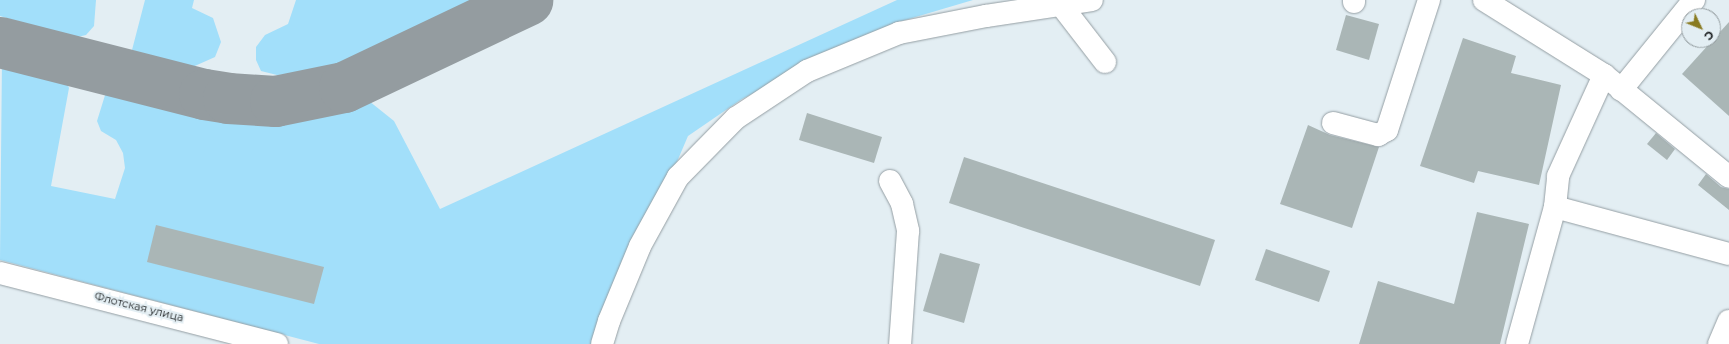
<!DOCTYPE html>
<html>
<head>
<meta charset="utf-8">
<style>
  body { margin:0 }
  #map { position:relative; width:1729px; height:344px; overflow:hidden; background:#e3eef3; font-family:Montserrat,sans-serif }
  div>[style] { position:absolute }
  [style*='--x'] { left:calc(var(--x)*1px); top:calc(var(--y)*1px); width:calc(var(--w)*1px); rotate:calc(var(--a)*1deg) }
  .green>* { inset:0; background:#a2dffa }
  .taxiway>* { height:51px; margin:-25.5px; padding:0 25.5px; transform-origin:25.5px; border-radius:25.5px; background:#949ca0 }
  .building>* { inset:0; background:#aab6b6 }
  .roads { filter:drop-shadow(0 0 1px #949ea3) drop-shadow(0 0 1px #949ea3) }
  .minor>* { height:22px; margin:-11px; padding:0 11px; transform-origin:11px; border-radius:11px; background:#fff }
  span { translate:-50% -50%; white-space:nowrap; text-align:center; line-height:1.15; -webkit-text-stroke:4px #e3eef3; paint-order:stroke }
  .street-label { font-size:11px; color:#171b1c }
  .north { position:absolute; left:1681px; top:8px; width:40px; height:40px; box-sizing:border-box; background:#e3eef3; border:1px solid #919a9d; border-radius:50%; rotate:133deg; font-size:11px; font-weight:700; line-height:16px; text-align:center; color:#171b1c }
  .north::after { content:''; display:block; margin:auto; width:14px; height:18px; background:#897b21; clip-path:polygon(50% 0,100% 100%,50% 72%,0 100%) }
</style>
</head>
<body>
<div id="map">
  <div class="green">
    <div style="clip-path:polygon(0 0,96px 0,94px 26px,86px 35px,73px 38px,0 16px)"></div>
    <div style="clip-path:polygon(145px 0,194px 0,192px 8px,213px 18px,221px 42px,215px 57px,188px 69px,132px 50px)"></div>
    <div style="clip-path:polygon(296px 0,474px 0,348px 60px,307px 73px,277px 75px,261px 71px,256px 60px,256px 47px,265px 35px,288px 24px)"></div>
    <div style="clip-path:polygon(897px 0,973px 0,892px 24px,742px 99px,688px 136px,599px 344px,319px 344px,0 260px,2px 58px,61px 71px,69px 88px,51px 186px,115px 199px,125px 168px,123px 153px,116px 140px,101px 131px,97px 121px,106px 92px,114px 88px,121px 88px,191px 108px,240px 114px,293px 115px,352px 100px,358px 105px,369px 101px,394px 121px,440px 209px)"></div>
  </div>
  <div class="taxiway">
    <div style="--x:0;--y:42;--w:211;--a:14.3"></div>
    <div style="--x:204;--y:94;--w:24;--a:9"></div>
    <div style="--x:228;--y:98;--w:47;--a:3.7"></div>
    <div style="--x:275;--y:101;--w:70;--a:-11.5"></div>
    <div style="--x:344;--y:87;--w:203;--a:-25.4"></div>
  </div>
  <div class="building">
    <div style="clip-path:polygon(1346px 15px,1379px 24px,1369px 60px,1336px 50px)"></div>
    <div style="clip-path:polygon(1729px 22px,1729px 116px,1682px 74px)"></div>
    <div style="clip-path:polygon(1463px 38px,1516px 56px,1511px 73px,1561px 85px,1539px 185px,1478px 171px,1474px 183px,1420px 166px)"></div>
    <div style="clip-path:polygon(807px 113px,882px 137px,874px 163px,799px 140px)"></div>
    <div style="clip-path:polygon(1308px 125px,1330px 135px,1379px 147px,1352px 228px,1280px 204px)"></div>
    <div style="clip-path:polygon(1656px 133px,1675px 149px,1667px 160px,1647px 144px)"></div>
    <div style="clip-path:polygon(964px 157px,1215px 240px,1200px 286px,949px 203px)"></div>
    <div style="clip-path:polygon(1706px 174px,1721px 187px,1729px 189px,1729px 210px,1698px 185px)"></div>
    <div style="clip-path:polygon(1477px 212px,1529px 224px,1500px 344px,1359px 344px,1378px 281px,1454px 304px)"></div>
    <div style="clip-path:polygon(156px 225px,324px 267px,314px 304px,147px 262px)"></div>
    <div style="clip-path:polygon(1266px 249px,1330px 271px,1319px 302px,1255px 280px)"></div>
    <div style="clip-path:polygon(940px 253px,980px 264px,964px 323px,923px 311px)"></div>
  </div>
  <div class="roads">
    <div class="minor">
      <div style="--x:1354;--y:0;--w:2;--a:90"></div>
      <div style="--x:1484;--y:0;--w:142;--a:32"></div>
      <div style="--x:1604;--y:75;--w:161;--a:39.2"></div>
      <div style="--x:1061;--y:5;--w:72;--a:52.3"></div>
      <div style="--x:1621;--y:90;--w:116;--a:-51"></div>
      <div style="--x:1333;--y:123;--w:47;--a:14.9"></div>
      <div style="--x:1378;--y:135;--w:10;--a:-29"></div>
      <div style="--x:1387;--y:130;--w:137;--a:-72.1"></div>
      <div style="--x:890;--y:181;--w:26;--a:62"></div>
      <div style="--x:902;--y:204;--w:28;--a:77"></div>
      <div style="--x:908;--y:231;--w:113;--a:94"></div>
      <div style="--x:1555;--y:207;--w:180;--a:15.1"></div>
      <div style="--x:0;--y:273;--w:286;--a:14.4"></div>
      <div style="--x:602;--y:344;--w:24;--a:-73"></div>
      <div style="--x:609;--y:321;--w:81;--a:-67.5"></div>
      <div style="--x:640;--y:246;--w:79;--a:-61.2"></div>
      <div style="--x:678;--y:177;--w:83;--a:-45.5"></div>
      <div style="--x:736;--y:118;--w:85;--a:-33.5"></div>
      <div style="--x:807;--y:71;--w:100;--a:-22.4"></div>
      <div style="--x:899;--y:33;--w:89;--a:-11.1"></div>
      <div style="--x:986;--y:16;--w:107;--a:-8.6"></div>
      <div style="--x:1517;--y:344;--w:142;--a:-74.5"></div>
      <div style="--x:1555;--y:207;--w:31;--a:-84"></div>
      <div style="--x:1558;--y:176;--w:111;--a:-65.5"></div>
      <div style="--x:1719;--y:344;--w:25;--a:-67"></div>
    </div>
  </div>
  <div class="street-label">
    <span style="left:139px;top:307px;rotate:14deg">Флотская улица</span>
  </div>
  <div class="north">С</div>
</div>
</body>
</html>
